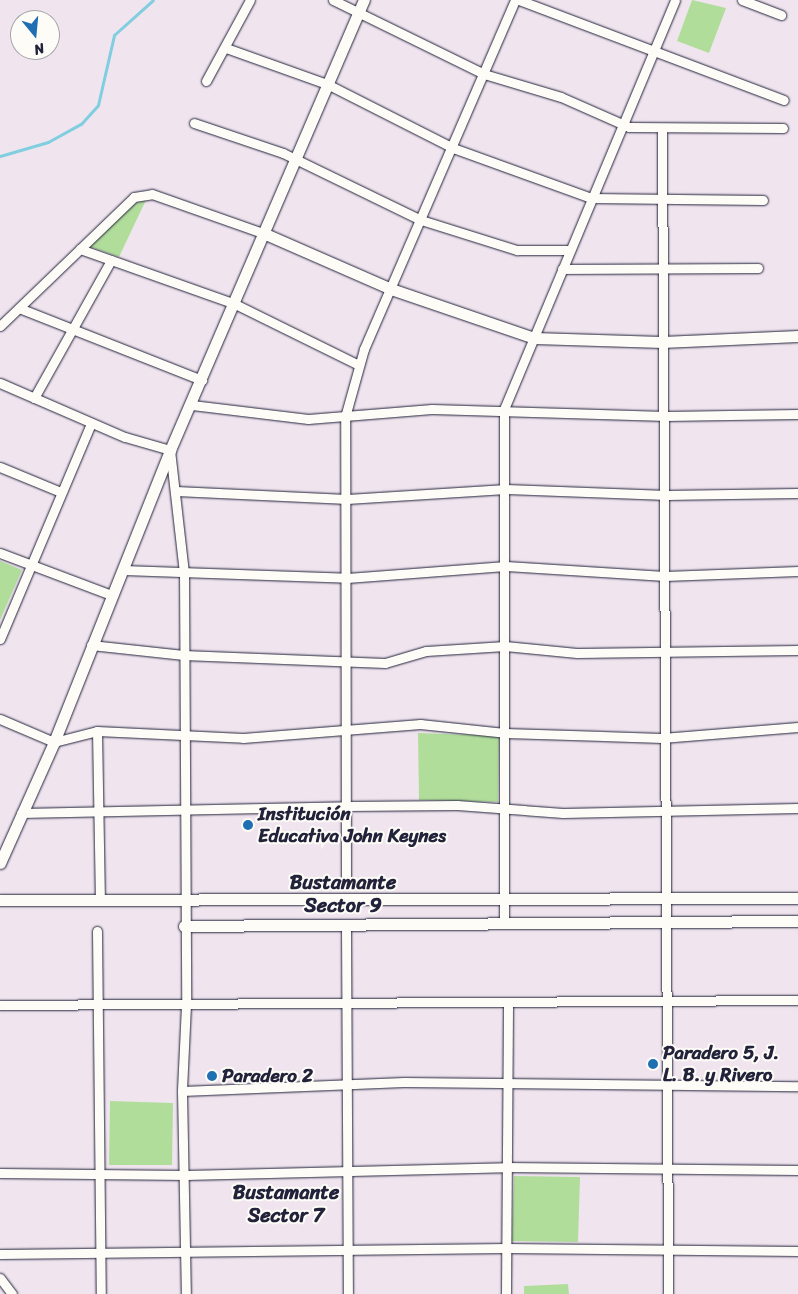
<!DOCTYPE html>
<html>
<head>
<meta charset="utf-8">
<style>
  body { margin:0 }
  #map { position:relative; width:798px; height:1294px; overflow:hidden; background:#f0e5ef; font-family:Sriracha,sans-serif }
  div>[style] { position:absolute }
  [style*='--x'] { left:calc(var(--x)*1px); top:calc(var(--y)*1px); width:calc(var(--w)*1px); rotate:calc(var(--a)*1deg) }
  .green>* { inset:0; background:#b1dd9b }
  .stream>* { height:3px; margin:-1.5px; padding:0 1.5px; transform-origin:1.5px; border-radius:1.5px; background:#80cedf }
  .roads { filter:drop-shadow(0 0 1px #22223b) drop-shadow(0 0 1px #22223b) }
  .minor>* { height:9px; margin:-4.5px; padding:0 4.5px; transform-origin:4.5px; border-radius:4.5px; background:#fdfcf7 }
  .tertiary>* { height:11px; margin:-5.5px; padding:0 5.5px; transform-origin:5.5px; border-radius:5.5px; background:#fdfcf7 }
  .dots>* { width:14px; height:14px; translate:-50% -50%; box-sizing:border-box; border:2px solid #fdfcf7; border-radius:50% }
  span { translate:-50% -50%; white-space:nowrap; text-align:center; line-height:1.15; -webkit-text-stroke:4px #fdfcf7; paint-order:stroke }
  .poi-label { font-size:19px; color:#22223b; font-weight:700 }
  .left { translate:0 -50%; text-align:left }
  .neighbourhood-label { font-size:20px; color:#22223b; font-weight:700 }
  .north { position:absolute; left:10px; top:10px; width:50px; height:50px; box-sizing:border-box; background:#fdfcf7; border:1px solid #a5a5ac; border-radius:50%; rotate:163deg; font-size:14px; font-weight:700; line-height:20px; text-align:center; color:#22223b }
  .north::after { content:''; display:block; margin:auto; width:18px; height:22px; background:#1f6fb2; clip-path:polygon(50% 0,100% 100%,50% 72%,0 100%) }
</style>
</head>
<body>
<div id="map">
  <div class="green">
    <div style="clip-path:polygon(692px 0,726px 8px,709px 53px,677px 41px)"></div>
    <div style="clip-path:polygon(146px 200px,119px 257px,88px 246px,129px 206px)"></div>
    <div style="clip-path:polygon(0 561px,22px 570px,0 620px)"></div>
    <div style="clip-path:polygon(418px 733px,499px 736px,498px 802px,419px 800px)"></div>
    <div style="clip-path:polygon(110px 1101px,173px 1103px,172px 1165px,109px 1165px)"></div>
    <div style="clip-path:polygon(514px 1176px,580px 1177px,578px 1242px,512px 1241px)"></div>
    <div style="clip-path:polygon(568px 1284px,569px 1294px,524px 1294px,524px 1286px)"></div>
  </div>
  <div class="stream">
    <div style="--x:0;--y:156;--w:50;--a:-16.3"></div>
    <div style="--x:48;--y:142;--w:38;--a:-29"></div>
    <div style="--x:81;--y:124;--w:25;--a:-48"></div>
    <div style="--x:98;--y:105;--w:72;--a:-77.1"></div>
    <div style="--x:114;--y:35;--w:52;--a:-41.9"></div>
  </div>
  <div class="roads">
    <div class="minor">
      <div style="--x:333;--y:0;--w:168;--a:26.1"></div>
      <div style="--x:484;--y:74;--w:80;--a:16.6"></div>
      <div style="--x:561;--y:97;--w:74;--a:23.8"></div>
      <div style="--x:629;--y:127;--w:154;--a:0.4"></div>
      <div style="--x:519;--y:0;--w:283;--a:20.7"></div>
      <div style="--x:742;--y:0;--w:42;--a:21"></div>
      <div style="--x:226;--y:48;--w:107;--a:19.6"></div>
      <div style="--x:327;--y:84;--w:141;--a:26.9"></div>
      <div style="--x:453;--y:148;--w:147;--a:19.9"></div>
      <div style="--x:591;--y:198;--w:172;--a:0.7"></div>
      <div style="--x:206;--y:81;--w:92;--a:-61.5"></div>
      <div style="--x:194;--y:123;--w:94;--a:18.6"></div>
      <div style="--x:283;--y:153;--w:153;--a:25.9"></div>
      <div style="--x:421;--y:220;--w:101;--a:17.4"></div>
      <div style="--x:517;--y:250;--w:53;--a:0"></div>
      <div style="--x:662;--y:129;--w:1165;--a:89.7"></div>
      <div style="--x:80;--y:249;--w:164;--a:19.5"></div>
      <div style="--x:235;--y:304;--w:138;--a:26.2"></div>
      <div style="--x:562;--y:269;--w:196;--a:-0.3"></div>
      <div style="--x:19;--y:308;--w:197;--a:21.5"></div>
      <div style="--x:0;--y:326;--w:186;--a:-43.9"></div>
      <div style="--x:134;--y:197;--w:18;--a:-9"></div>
      <div style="--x:152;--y:194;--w:118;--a:19.4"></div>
      <div style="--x:0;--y:383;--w:136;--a:23.4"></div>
      <div style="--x:125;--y:437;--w:47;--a:16.1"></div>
      <div style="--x:170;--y:450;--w:124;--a:83.5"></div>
      <div style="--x:184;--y:573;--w:432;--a:89.7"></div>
      <div style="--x:186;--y:1005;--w:86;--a:92.7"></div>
      <div style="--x:182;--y:1091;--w:203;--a:88.9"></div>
      <div style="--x:34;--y:398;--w:158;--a:-60.8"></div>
      <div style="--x:192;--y:405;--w:117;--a:6.9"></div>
      <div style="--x:308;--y:419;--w:124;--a:-4.6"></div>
      <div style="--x:432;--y:409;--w:234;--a:1.7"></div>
      <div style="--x:666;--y:416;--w:132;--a:-0.9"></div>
      <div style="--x:0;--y:467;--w:66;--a:22.3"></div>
      <div style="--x:176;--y:491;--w:171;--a:2.7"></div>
      <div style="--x:347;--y:499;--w:159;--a:-3.6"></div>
      <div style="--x:506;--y:489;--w:161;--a:2.1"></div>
      <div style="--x:667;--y:495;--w:131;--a:-0.9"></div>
      <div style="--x:0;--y:553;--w:119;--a:20.7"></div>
      <div style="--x:123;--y:570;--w:224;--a:2"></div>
      <div style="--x:347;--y:578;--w:159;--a:-4.3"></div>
      <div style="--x:506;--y:566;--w:159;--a:3.6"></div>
      <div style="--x:665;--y:576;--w:133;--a:-2.2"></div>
      <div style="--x:0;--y:639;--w:233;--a:-67.1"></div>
      <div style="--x:91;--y:645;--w:93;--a:6.2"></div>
      <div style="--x:183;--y:655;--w:202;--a:2.3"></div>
      <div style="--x:385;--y:663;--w:43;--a:-16.3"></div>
      <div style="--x:426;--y:651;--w:79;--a:-3.6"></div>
      <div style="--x:505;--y:646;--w:72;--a:5.6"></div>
      <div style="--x:577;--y:653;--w:221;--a:-0.8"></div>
      <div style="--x:0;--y:719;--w:59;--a:23.1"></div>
      <div style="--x:54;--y:742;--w:44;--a:-14.3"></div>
      <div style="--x:97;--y:731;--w:146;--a:2.7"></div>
      <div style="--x:243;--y:738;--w:178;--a:-4.5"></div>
      <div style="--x:420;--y:724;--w:85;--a:6"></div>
      <div style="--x:505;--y:733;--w:157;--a:1.8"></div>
      <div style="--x:662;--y:738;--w:136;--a:-4.6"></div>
      <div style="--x:97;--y:731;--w:169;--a:89"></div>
      <div style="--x:21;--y:813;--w:327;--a:-1.2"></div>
      <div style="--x:348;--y:806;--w:109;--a:-0.5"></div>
      <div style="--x:457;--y:805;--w:106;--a:4.3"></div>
      <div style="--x:563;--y:813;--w:235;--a:-1.2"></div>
      <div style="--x:346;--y:883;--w:466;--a:-90.1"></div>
      <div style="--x:345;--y:417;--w:71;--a:-74.4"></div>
      <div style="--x:364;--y:349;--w:380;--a:-66.6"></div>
      <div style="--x:504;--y:923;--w:514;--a:-90"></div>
      <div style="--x:504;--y:409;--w:443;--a:-67.3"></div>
      <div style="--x:346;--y:927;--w:367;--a:89.7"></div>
      <div style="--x:97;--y:931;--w:363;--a:89.4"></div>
      <div style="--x:0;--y:1005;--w:798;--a:-0.36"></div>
      <div style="--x:182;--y:1091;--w:222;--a:-2.3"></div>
      <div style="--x:404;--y:1082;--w:394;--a:0.6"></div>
      <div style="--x:0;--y:1173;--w:186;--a:0.6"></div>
      <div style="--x:186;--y:1175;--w:320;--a:-1.4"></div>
      <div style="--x:506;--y:1167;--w:292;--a:0.6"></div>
      <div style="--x:0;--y:1254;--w:506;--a:-0.68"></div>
      <div style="--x:506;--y:1248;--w:292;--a:0.6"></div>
      <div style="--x:0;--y:1278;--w:20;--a:53"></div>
      <div style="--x:506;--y:1294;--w:292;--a:-89.6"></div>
    </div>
    <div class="tertiary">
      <div style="--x:263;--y:233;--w:140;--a:23.6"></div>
      <div style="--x:391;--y:289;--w:151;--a:18.9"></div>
      <div style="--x:534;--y:338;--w:128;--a:1.8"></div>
      <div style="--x:662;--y:342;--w:136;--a:-2.5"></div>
      <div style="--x:0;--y:863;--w:133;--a:-65.9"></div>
      <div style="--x:54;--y:742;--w:314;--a:-68.3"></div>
      <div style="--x:170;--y:450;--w:490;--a:-66.7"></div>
      <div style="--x:0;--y:900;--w:798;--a:-0.14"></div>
      <div style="--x:184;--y:926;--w:614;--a:-0.47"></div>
    </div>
  </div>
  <div class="dots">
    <div style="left:248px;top:825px;background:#1f6fb2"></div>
    <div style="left:653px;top:1064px;background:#1f6fb2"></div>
    <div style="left:212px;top:1076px;background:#1f6fb2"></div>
  </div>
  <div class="poi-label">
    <span class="left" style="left:258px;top:825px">Institución<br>Educativa John Keynes</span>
    <span class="left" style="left:663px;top:1064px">Paradero 5, J.<br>L. B. y Rivero</span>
    <span class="left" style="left:222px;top:1076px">Paradero 2</span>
  </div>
  <div class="neighbourhood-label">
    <span style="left:343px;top:894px">Bustamante<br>Sector 9</span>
    <span style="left:286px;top:1204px">Bustamante<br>Sector 7</span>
  </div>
  <div class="north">N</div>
</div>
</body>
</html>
